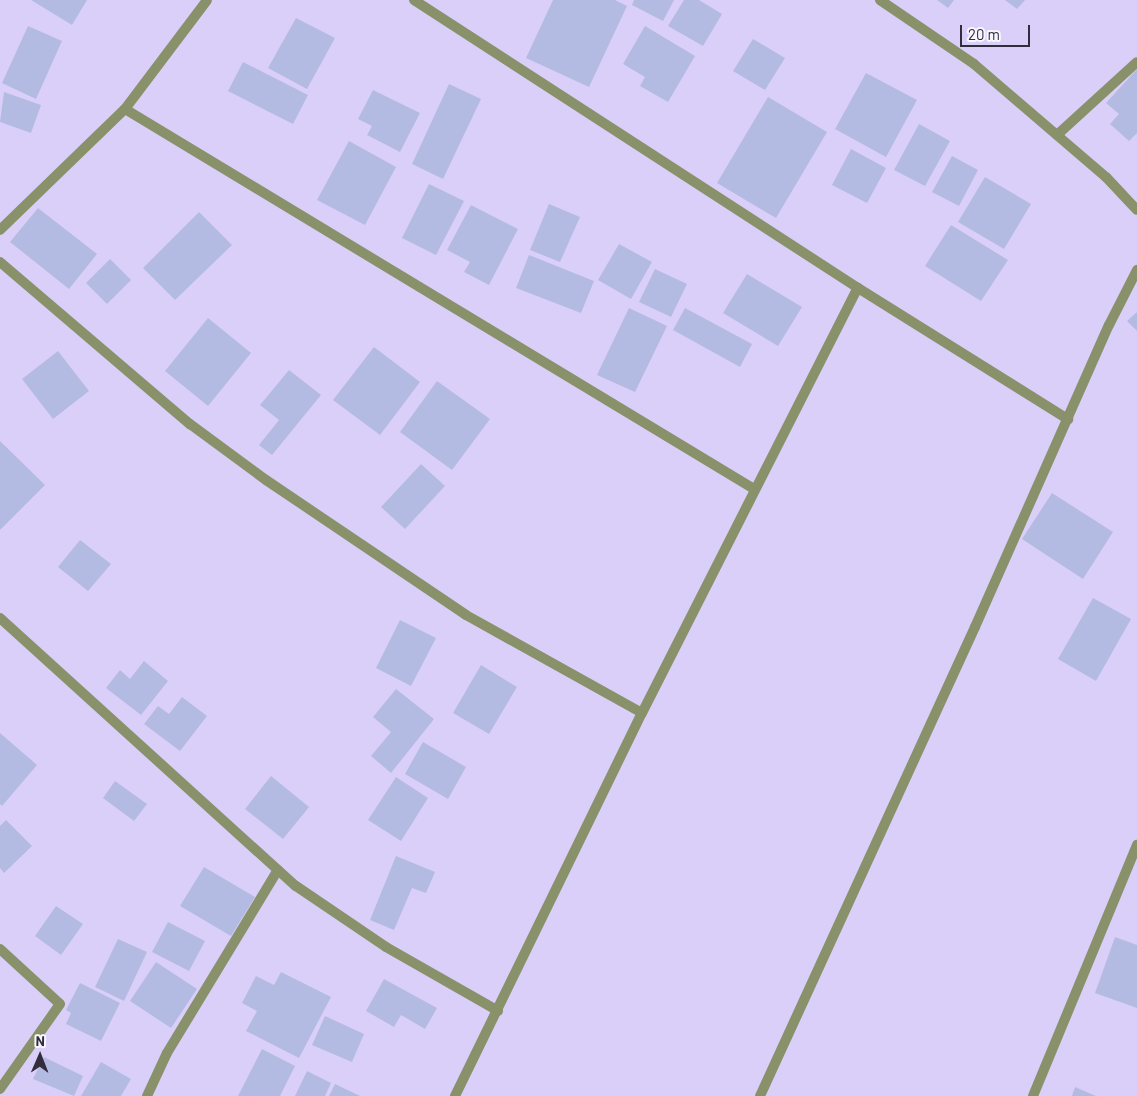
<!DOCTYPE html>
<html>
<head>
<meta charset="utf-8">
<style>
  body { margin:0 }
  #map { position:relative; width:1137px; height:1096px; overflow:hidden; background:#dacff9; font-family:Barlow,sans-serif }
  div>[style] { position:absolute }
  [style*='--x'] { left:calc(var(--x)*1px); top:calc(var(--y)*1px); width:calc(var(--w)*1px); rotate:calc(var(--a)*1deg) }
  .building>* { inset:0; background:#b4bbe3 }
  .minor>* { height:10px; margin:-5px; padding:0 5px; transform-origin:5px; border-radius:5px; background:#89916a }
  span { translate:-50% -50%; white-space:nowrap; text-align:center; line-height:1.15; -webkit-text-stroke:5px #f8f6ff; paint-order:stroke }
  .north { position:absolute; left:15px; top:1031px; width:50px; height:50px; -webkit-text-stroke:4px #f8f6ff; paint-order:stroke; rotate:1deg; font-size:14px; font-weight:700; line-height:20px; text-align:center; color:#322d3d }
  .north::after { content:''; display:block; margin:auto; width:18px; height:22px; background:#322d3d; clip-path:polygon(50% 0,100% 100%,50% 72%,0 100%) }
  .scale { position:absolute; left:960px; top:25px; width:70px; height:22px; box-sizing:border-box; border:2px solid #322d3d; border-top:0; padding-left:6px; font-size:15px; line-height:18px; white-space:nowrap; color:#322d3d; -webkit-text-stroke:4px #f8f6ff; paint-order:stroke }
</style>
</head>
<body>
<div id="map">
  <div class="building">
    <div style="clip-path:polygon(31px 0,87px 0,72px 25px)"></div>
    <div style="clip-path:polygon(553px 0,615px 0,627px 6px,589px 87px,526px 58px)"></div>
    <div style="clip-path:polygon(634px 0,674px 0,663px 21px,632px 5px)"></div>
    <div style="clip-path:polygon(684px 0,699px 0,722px 14px,703px 46px,668px 26px)"></div>
    <div style="clip-path:polygon(937px 0,954px 0,948px 8px)"></div>
    <div style="clip-path:polygon(1005px 0,1025px 0,1017px 9px)"></div>
    <div style="clip-path:polygon(296px 18px,335px 38px,307px 89px,268px 68px)"></div>
    <div style="clip-path:polygon(28px 26px,62px 41px,36px 99px,2px 83px)"></div>
    <div style="clip-path:polygon(645px 26px,695px 56px,668px 102px,640px 86px,645px 77px,623px 64px)"></div>
    <div style="clip-path:polygon(753px 39px,785px 58px,765px 90px,733px 71px)"></div>
    <div style="clip-path:polygon(243px 62px,308px 95px,293px 124px,228px 91px)"></div>
    <div style="clip-path:polygon(1137px 69px,1137px 133px,1129px 141px,1110px 124px,1119px 114px,1106px 103px)"></div>
    <div style="clip-path:polygon(866px 73px,917px 100px,886px 157px,835px 129px)"></div>
    <div style="clip-path:polygon(449px 84px,481px 99px,443px 179px,412px 164px)"></div>
    <div style="clip-path:polygon(373px 90px,420px 113px,400px 152px,367px 135px,372px 126px,358px 119px)"></div>
    <div style="clip-path:polygon(4px 92px,41px 105px,31px 133px,0 122px)"></div>
    <div style="clip-path:polygon(768px 97px,827px 132px,776px 218px,717px 183px)"></div>
    <div style="clip-path:polygon(919px 124px,950px 141px,925px 186px,894px 170px)"></div>
    <div style="clip-path:polygon(349px 141px,396px 167px,365px 225px,317px 200px)"></div>
    <div style="clip-path:polygon(851px 149px,886px 168px,867px 203px,832px 185px)"></div>
    <div style="clip-path:polygon(952px 156px,978px 170px,959px 206px,932px 192px)"></div>
    <div style="clip-path:polygon(985px 177px,1031px 204px,1004px 249px,958px 222px)"></div>
    <div style="clip-path:polygon(429px 184px,464px 201px,436px 255px,402px 238px)"></div>
    <div style="clip-path:polygon(549px 204px,580px 217px,560px 262px,530px 250px)"></div>
    <div style="clip-path:polygon(471px 205px,518px 229px,489px 285px,464px 272px,470px 262px,447px 250px)"></div>
    <div style="clip-path:polygon(38px 208px,97px 254px,69px 289px,10px 242px)"></div>
    <div style="clip-path:polygon(199px 212px,232px 245px,175px 300px,143px 268px)"></div>
    <div style="clip-path:polygon(951px 225px,1008px 260px,981px 301px,925px 266px)"></div>
    <div style="clip-path:polygon(619px 244px,652px 262px,631px 299px,598px 280px)"></div>
    <div style="clip-path:polygon(529px 255px,594px 281px,581px 313px,516px 288px)"></div>
    <div style="clip-path:polygon(110px 259px,131px 280px,107px 304px,86px 283px)"></div>
    <div style="clip-path:polygon(655px 269px,687px 284px,671px 317px,639px 302px)"></div>
    <div style="clip-path:polygon(747px 274px,802px 307px,778px 346px,723px 313px)"></div>
    <div style="clip-path:polygon(629px 308px,667px 326px,635px 392px,597px 375px)"></div>
    <div style="clip-path:polygon(685px 308px,752px 344px,740px 367px,673px 330px)"></div>
    <div style="clip-path:polygon(1137px 312px,1137px 331px,1127px 321px)"></div>
    <div style="clip-path:polygon(208px 318px,251px 353px,208px 406px,165px 371px)"></div>
    <div style="clip-path:polygon(374px 347px,420px 382px,380px 435px,333px 400px)"></div>
    <div style="clip-path:polygon(58px 351px,89px 391px,53px 419px,22px 379px)"></div>
    <div style="clip-path:polygon(289px 370px,321px 395px,272px 455px,259px 445px,279px 420px,260px 405px)"></div>
    <div style="clip-path:polygon(437px 381px,490px 419px,452px 470px,400px 432px)"></div>
    <div style="clip-path:polygon(0 441px,45px 485px,0 530px)"></div>
    <div style="clip-path:polygon(421px 464px,445px 486px,405px 529px,381px 507px)"></div>
    <div style="clip-path:polygon(1052px 493px,1113px 532px,1083px 579px,1022px 539px)"></div>
    <div style="clip-path:polygon(80px 540px,111px 564px,88px 591px,58px 567px)"></div>
    <div style="clip-path:polygon(1093px 598px,1131px 619px,1096px 681px,1058px 659px)"></div>
    <div style="clip-path:polygon(400px 620px,436px 638px,411px 686px,376px 668px)"></div>
    <div style="clip-path:polygon(144px 661px,168px 681px,141px 715px,106px 688px,120px 670px,130px 679px)"></div>
    <div style="clip-path:polygon(481px 665px,517px 687px,489px 734px,453px 713px)"></div>
    <div style="clip-path:polygon(396px 689px,434px 719px,391px 773px,371px 756px,391px 732px,373px 717px)"></div>
    <div style="clip-path:polygon(182px 697px,207px 716px,180px 751px,144px 724px,158px 706px,169px 714px)"></div>
    <div style="clip-path:polygon(0 733px,37px 765px,2px 806px,0 804px)"></div>
    <div style="clip-path:polygon(423px 742px,466px 767px,448px 799px,405px 774px)"></div>
    <div style="clip-path:polygon(271px 776px,309px 807px,283px 839px,245px 809px)"></div>
    <div style="clip-path:polygon(396px 777px,428px 798px,401px 841px,368px 820px)"></div>
    <div style="clip-path:polygon(115px 781px,147px 804px,134px 821px,103px 798px)"></div>
    <div style="clip-path:polygon(6px 820px,32px 846px,4px 873px,0 868px,0 826px)"></div>
    <div style="clip-path:polygon(396px 856px,435px 872px,426px 893px,412px 888px,394px 930px,370px 920px)"></div>
    <div style="clip-path:polygon(204px 867px,255px 897px,231px 936px,180px 906px)"></div>
    <div style="clip-path:polygon(56px 906px,83px 924px,61px 955px,35px 936px)"></div>
    <div style="clip-path:polygon(168px 922px,205px 941px,189px 971px,152px 952px)"></div>
    <div style="clip-path:polygon(1115px 937px,1137px 945px,1137px 1008px,1095px 993px)"></div>
    <div style="clip-path:polygon(118px 939px,147px 952px,124px 1001px,95px 987px)"></div>
    <div style="clip-path:polygon(156px 962px,197px 989px,171px 1028px,130px 1001px)"></div>
    <div style="clip-path:polygon(281px 972px,331px 997px,299px 1058px,246px 1031px,257px 1011px,242px 1003px,256px 976px,274px 985px)"></div>
    <div style="clip-path:polygon(384px 979px,437px 1008px,425px 1029px,401px 1015px,394px 1027px,366px 1011px)"></div>
    <div style="clip-path:polygon(80px 983px,120px 1003px,101px 1041px,66px 1024px,71px 1013px,66px 1010px)"></div>
    <div style="clip-path:polygon(325px 1016px,364px 1034px,352px 1062px,312px 1045px)"></div>
    <div style="clip-path:polygon(262px 1049px,295px 1066px,280px 1096px,238px 1096px)"></div>
    <div style="clip-path:polygon(44px 1057px,83px 1076px,74px 1096px,33px 1079px)"></div>
    <div style="clip-path:polygon(101px 1062px,131px 1079px,121px 1096px,81px 1096px)"></div>
    <div style="clip-path:polygon(307px 1071px,331px 1083px,325px 1096px,295px 1096px)"></div>
    <div style="clip-path:polygon(335px 1084px,360px 1096px,329px 1096px)"></div>
    <div style="clip-path:polygon(1075px 1087px,1096px 1096px,1072px 1096px)"></div>
  </div>
  <div class="minor">
    <div style="--x:414;--y:0;--w:529;--a:32.97"></div>
    <div style="--x:858;--y:288;--w:248;--a:32"></div>
    <div style="--x:880;--y:0;--w:114;--a:34.2"></div>
    <div style="--x:974;--y:64;--w:174;--a:40.6"></div>
    <div style="--x:1106;--y:177;--w:45;--a:46.8"></div>
    <div style="--x:125;--y:109;--w:735;--a:31.14"></div>
    <div style="--x:1057;--y:135;--w:108;--a:-42.4"></div>
    <div style="--x:0;--y:230;--w:174;--a:-44.1"></div>
    <div style="--x:125;--y:109;--w:136;--a:-53"></div>
    <div style="--x:0;--y:262;--w:250;--a:40.5"></div>
    <div style="--x:190;--y:424;--w:94;--a:36.4"></div>
    <div style="--x:266;--y:480;--w:241;--a:34"></div>
    <div style="--x:466;--y:615;--w:201;--a:29.1"></div>
    <div style="--x:0;--y:618;--w:399;--a:42.2"></div>
    <div style="--x:296;--y:886;--w:109;--a:34.1"></div>
    <div style="--x:386;--y:947;--w:129;--a:29.7"></div>
    <div style="--x:0;--y:949;--w:81;--a:42.5"></div>
    <div style="--x:60;--y:1004;--w:104;--a:125.2"></div>
    <div style="--x:147;--y:1096;--w:47;--a:-65.1"></div>
    <div style="--x:167;--y:1053;--w:214;--a:-58.8"></div>
    <div style="--x:455;--y:1096;--w:426;--a:-64"></div>
    <div style="--x:642;--y:713;--w:477;--a:-63.1"></div>
    <div style="--x:760;--y:1096;--w:516;--a:-65.37"></div>
    <div style="--x:975;--y:627;--w:330;--a:-66.1"></div>
    <div style="--x:1109;--y:325;--w:62;--a:-63"></div>
    <div style="--x:1033;--y:1096;--w:272;--a:-67.5"></div>
  </div>
  <div class="north">N</div>
  <div class="scale">20 m</div>
</div>
</body>
</html>
